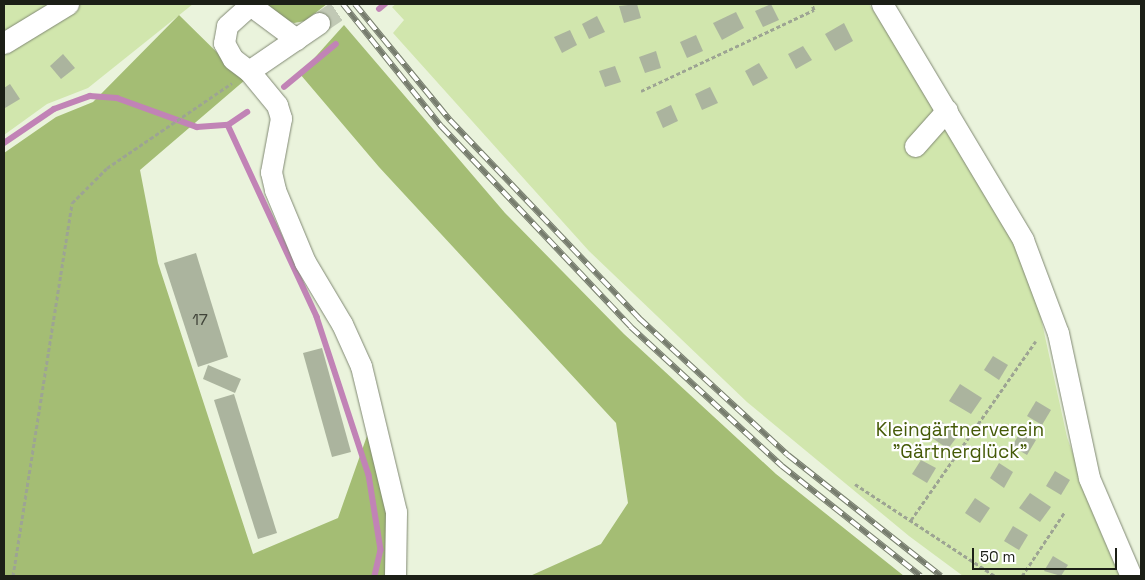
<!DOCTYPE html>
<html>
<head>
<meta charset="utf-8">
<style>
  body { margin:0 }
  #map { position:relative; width:1145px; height:580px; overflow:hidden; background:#eaf3dc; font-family:"Space Grotesk",sans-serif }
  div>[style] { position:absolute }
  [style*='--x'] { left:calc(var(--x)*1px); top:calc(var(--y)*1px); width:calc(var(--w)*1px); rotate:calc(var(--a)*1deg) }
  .green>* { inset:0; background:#d1e6ad }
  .forest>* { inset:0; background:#a4bd74 }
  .stream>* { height:5.5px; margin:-2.75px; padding:0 2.75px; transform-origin:2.75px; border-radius:2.75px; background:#c183b6 }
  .building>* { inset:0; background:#abb49e }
  .minor-tunnel>* { height:21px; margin-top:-10.5px; transform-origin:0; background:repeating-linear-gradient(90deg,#c1c9b5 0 21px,transparent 0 32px) }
  .path>* { height:3px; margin-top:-1.5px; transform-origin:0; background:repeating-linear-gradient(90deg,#9da493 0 4px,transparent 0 6.5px) }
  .roads { filter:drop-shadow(0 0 1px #818974) drop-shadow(0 0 1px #818974) }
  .minor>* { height:21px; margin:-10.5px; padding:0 10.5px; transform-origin:10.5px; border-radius:10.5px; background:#fff }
  .rail>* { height:5.5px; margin-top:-2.75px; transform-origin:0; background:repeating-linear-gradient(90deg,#fff 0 11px,#777d6e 0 22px); box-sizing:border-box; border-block:1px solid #777d6e }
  span { translate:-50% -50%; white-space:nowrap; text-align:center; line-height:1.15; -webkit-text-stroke:4.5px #fff; paint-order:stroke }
  .number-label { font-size:16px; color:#404439 }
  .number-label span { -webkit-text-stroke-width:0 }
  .park-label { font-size:19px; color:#455a07 }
  .frame { position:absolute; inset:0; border:5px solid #1c1f17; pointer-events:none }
  .scale { position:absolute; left:972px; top:548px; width:145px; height:22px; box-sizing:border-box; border:2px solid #1c1f17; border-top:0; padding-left:6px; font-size:15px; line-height:18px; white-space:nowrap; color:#1c1f17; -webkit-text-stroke:4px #fff; paint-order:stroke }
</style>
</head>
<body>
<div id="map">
  <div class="green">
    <div style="clip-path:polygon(4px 4px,193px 4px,88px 88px,47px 104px,4px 135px)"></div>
    <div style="clip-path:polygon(396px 4px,869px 4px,996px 203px,1030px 268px,1067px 437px,1103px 538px,1122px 576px,963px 576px,909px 536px,747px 402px,589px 251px,393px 33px,404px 20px,392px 7px)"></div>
  </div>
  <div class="forest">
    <div style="clip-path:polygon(264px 4px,327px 4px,305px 21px,294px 23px,273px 14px)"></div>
    <div style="clip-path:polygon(179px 15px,245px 80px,140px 170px,158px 263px,253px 554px,338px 518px,374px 416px,395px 576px,4px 576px,4px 153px,56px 117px,93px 102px)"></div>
    <div style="clip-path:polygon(344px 25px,505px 213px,624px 334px,776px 474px,904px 576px,530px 576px,601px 544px,628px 503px,616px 423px,379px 167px,300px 74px)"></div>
  </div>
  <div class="stream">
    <div style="--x:379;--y:9;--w:8;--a:-40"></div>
    <div style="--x:284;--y:87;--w:67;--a:-39.6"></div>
    <div style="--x:228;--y:125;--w:212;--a:65.1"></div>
    <div style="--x:317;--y:317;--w:166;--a:71.8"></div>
    <div style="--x:369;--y:475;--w:76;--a:80.9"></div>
    <div style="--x:381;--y:550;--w:27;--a:103"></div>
    <div style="--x:4;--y:143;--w:60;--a:-34.2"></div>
    <div style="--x:54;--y:109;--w:38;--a:-20"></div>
    <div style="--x:90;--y:96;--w:27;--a:4"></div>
    <div style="--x:117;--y:98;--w:85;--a:19.9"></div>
    <div style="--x:197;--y:127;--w:31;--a:-4"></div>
    <div style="--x:228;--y:125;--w:23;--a:-34"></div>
  </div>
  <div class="building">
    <div style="clip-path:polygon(637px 4px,641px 18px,624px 23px,619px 6px)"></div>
    <div style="clip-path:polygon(771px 4px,779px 20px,763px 27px,755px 11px)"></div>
    <div style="clip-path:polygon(736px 12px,744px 28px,722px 40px,713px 23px)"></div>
    <div style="clip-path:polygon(597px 16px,605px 32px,589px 39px,582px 24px)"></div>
    <div style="clip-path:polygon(844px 23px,853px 41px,835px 51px,825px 34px)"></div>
    <div style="clip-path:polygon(570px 30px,577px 45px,562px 53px,554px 37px)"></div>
    <div style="clip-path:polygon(696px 35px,703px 51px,687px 58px,680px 42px)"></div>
    <div style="clip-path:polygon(803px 46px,812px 60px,796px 69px,788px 54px)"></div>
    <div style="clip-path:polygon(656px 51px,661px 68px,645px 73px,639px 57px)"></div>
    <div style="clip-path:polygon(63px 54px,75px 68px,61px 79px,50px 66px)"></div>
    <div style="clip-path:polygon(759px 63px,768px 78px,753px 86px,745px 71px)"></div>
    <div style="clip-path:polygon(615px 66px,621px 82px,605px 87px,599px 71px)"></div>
    <div style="clip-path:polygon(10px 84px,20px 99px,5px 108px,4px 88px)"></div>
    <div style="clip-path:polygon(710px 87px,718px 103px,702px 110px,695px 94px)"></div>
    <div style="clip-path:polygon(671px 105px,678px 121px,663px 128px,656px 112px)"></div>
    <div style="clip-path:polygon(196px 253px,228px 357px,198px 367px,164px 263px)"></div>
    <div style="clip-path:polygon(322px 348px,351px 452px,332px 457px,303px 353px)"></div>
    <div style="clip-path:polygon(993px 356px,1008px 365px,999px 380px,984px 370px)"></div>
    <div style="clip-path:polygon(208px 365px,241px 379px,235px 393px,203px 379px)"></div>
    <div style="clip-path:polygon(960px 384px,982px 398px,971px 414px,949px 401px)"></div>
    <div style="clip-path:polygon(234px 394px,277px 533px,258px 539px,214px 400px)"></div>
    <div style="clip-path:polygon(1036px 401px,1051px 410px,1042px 425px,1027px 416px)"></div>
    <div style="clip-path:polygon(939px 420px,959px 434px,948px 449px,928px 435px)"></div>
    <div style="clip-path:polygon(1021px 431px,1036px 440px,1027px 455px,1012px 446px)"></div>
    <div style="clip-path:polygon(921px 460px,936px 468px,927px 483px,912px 474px)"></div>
    <div style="clip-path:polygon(999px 463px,1013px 472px,1004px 488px,990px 478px)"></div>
    <div style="clip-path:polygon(1055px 471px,1070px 480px,1061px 495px,1046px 486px)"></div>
    <div style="clip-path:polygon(1030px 493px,1051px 507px,1040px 522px,1019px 508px)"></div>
    <div style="clip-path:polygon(975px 498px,990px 508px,980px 523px,965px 513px)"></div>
    <div style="clip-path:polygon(1013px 526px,1028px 535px,1019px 550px,1004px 541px)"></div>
    <div style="clip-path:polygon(1053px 556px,1068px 565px,1061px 576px,1044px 571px)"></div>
  </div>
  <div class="minor-tunnel">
    <div style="--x:319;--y:23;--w:34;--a:-34"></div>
  </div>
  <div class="path">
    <div style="--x:641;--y:91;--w:191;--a:-25.1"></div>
    <div style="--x:814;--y:10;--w:6;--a:-108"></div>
    <div style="--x:855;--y:484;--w:168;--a:33.3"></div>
    <div style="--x:911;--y:520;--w:218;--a:-55.1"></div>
    <div style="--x:13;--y:576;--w:378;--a:-81"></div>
    <div style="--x:72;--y:203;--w:49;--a:-45"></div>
    <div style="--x:107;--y:168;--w:151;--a:-34.2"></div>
    <div style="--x:1022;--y:576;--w:76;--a:-56.3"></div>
  </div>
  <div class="roads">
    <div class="minor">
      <div style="--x:249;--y:4;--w:59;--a:36.7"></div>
      <div style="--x:882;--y:4;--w:275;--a:59.1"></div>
      <div style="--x:1023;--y:240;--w:99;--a:69.4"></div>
      <div style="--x:1058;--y:333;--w:148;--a:77.9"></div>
      <div style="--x:1089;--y:478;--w:107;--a:66.8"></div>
      <div style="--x:250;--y:5;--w:31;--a:138"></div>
      <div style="--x:227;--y:26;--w:17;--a:100"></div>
      <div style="--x:224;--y:43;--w:18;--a:61"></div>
      <div style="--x:233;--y:59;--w:20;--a:37"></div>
      <div style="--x:249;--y:71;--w:44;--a:50.5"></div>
      <div style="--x:277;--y:105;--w:14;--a:73"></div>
      <div style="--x:281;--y:118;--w:55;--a:100.5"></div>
      <div style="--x:271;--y:172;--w:18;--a:77"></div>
      <div style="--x:275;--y:190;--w:78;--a:67.4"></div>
      <div style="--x:305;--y:262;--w:72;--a:59.2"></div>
      <div style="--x:342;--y:324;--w:46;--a:65.7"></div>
      <div style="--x:361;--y:366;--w:150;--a:76.5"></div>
      <div style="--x:396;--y:512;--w:64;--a:90.9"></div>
      <div style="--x:4;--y:43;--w:75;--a:-31.4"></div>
      <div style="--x:249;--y:71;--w:85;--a:-34.4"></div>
      <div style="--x:915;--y:146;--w:48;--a:-48.4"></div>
    </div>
  </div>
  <div class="rail">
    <div style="--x:343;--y:4;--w:158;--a:51.2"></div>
    <div style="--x:442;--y:127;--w:275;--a:46.6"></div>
    <div style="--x:631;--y:327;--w:205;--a:42.6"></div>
    <div style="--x:782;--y:466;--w:177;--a:38.4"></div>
    <div style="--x:355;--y:4;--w:150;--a:50.7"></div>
    <div style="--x:450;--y:120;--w:274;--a:46.3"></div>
    <div style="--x:639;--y:318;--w:202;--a:42.6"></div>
    <div style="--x:788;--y:455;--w:195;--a:38.3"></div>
  </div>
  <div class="number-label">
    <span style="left:200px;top:320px">17</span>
  </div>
  <div class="park-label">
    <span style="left:960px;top:441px">Kleingärtnerverein<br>"Gärtnerglück"</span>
  </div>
  <div class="frame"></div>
  <div class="scale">50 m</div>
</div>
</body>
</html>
